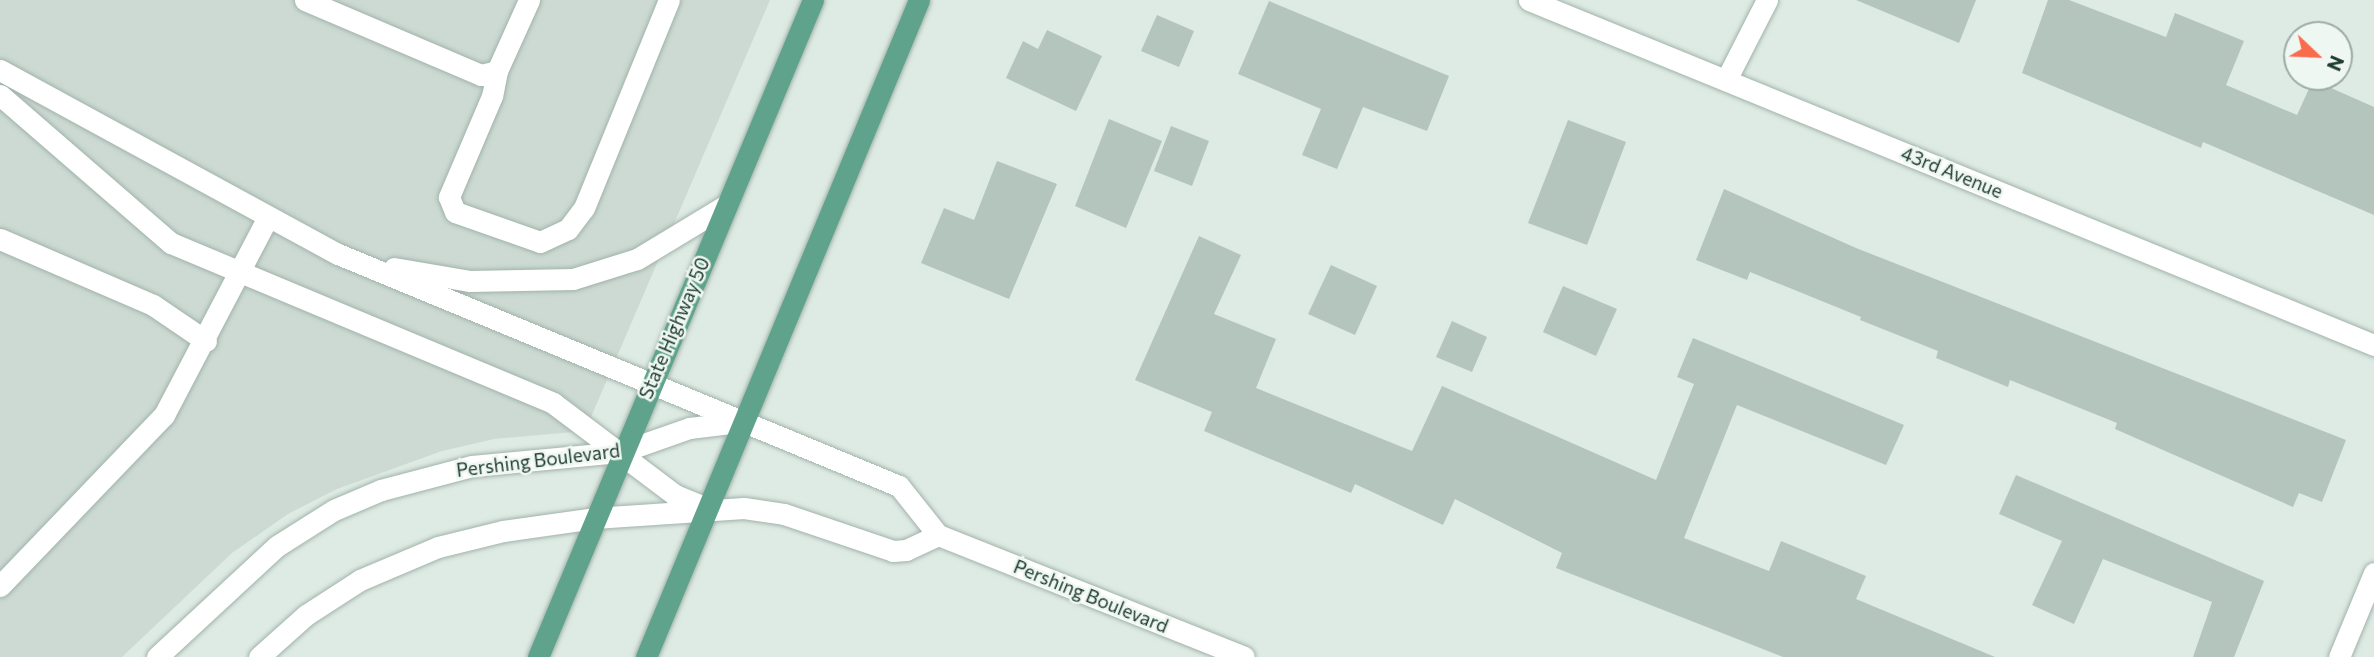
<!DOCTYPE html>
<html>
<head>
<meta charset="utf-8">
<style>
  body { margin:0 }
  #map { position:relative; width:2374px; height:657px; overflow:hidden; background:#deebe4; font-family:Commissioner,sans-serif }
  div>[style] { position:absolute }
  [style*='--x'] { left:calc(var(--x)*1px); top:calc(var(--y)*1px); width:calc(var(--w)*1px); rotate:calc(var(--a)*1deg) }
  .built>* { inset:0; background:#ccdad3 }
  .building>* { inset:0; background:#b3c5bd }
  .roads { filter:drop-shadow(0 0 2px #a1b3ab) drop-shadow(0 0 2px #a1b3ab) }
  .minor>* { height:21px; margin:-10.5px; padding:0 10.5px; transform-origin:10.5px; border-radius:10.5px; background:#fff }
  .major>* { height:21px; margin:-10.5px; padding:0 10.5px; transform-origin:10.5px; border-radius:10.5px; background:#60a38d }
  span { translate:-50% -50%; white-space:nowrap; text-align:center; line-height:1.15; -webkit-text-stroke:5px #eff7f2; paint-order:stroke }
  .street-label { font-size:19px; color:#1f3b31 }
  .north { position:absolute; left:2283px; top:21px; width:70px; height:70px; box-sizing:border-box; background:#eff7f2; border:2px solid #9caca5; border-radius:50%; rotate:113deg; font-size:19px; font-weight:700; line-height:28px; text-align:center; color:#1f3b31 }
  .north::after { content:''; display:block; margin:auto; width:24px; height:32px; background:#f96b4d; clip-path:polygon(50% 0,100% 100%,50% 72%,0 100%) }
</style>
</head>
<body>
<div id="map">
  <div class="built">
    <div style="clip-path:polygon(0 0,770px 0,585px 431px,494px 439px,442px 451px,337px 489px,288px 514px,232px 553px,122px 657px,0 657px)"></div>
  </div>
  <div class="building">
    <div style="clip-path:polygon(1856px 0,1976px 0,1959px 43px)"></div>
    <div style="clip-path:polygon(2048px 0,2069px 0,2166px 37px,2175px 13px,2244px 41px,2226px 85px,2297px 115px,2313px 80px,2374px 107px,2374px 215px,2203px 142px,2201px 148px,2022px 73px)"></div>
    <div style="clip-path:polygon(1269px 1px,1449px 76px,1427px 131px,1363px 107px,1337px 169px,1302px 155px,1321px 109px,1238px 74px)"></div>
    <div style="clip-path:polygon(1157px 15px,1194px 31px,1179px 67px,1141px 51px)"></div>
    <div style="clip-path:polygon(1047px 30px,1102px 56px,1076px 111px,1006px 78px,1023px 41px,1038px 49px)"></div>
    <div style="clip-path:polygon(1109px 119px,1162px 141px,1126px 228px,1075px 206px)"></div>
    <div style="clip-path:polygon(1568px 120px,1626px 142px,1587px 245px,1528px 223px)"></div>
    <div style="clip-path:polygon(1171px 126px,1209px 141px,1192px 186px,1154px 171px)"></div>
    <div style="clip-path:polygon(997px 161px,1057px 184px,1009px 299px,921px 263px,944px 208px,974px 220px)"></div>
    <div style="clip-path:polygon(1724px 189px,1856px 248px,2346px 440px,2322px 502px,2299px 493px,2293px 507px,2115px 429px,2117px 423px,2010px 380px,2008px 387px,1936px 358px,1938px 351px,1860px 320px,1861px 317px,1750px 272px,1747px 280px,1696px 260px)"></div>
    <div style="clip-path:polygon(1199px 236px,1241px 255px,1214px 314px,1276px 339px,1256px 388px,1412px 451px,1442px 386px,1656px 480px,1694px 384px,1677px 377px,1693px 338px,1904px 425px,1886px 465px,1737px 405px,1684px 538px,1769px 571px,1781px 541px,1866px 576px,1856px 599px,1995px 657px,1783px 657px,1556px 568px,1562px 553px,1455px 499px,1443px 525px,1355px 484px,1351px 493px,1204px 431px,1212px 412px,1135px 380px)"></div>
    <div style="clip-path:polygon(1331px 265px,1377px 286px,1355px 335px,1308px 314px)"></div>
    <div style="clip-path:polygon(1563px 286px,1617px 309px,1596px 356px,1543px 332px)"></div>
    <div style="clip-path:polygon(1452px 321px,1487px 337px,1472px 372px,1436px 357px)"></div>
    <div style="clip-path:polygon(2016px 475px,2264px 581px,2234px 657px,2193px 657px,2212px 602px,2103px 559px,2074px 624px,2032px 605px,2062px 541px,1999px 514px)"></div>
  </div>
  <div class="roads">
    <div class="minor">
      <div style="--x:305;--y:0;--w:191;--a:23.1"></div>
      <div style="--x:481;--y:75;--w:16;--a:-14"></div>
      <div style="--x:497;--y:71;--w:78;--a:-65.7"></div>
      <div style="--x:1529;--y:0;--w:913;--a:22.21"></div>
      <div style="--x:0;--y:70;--w:385;--a:28.6"></div>
      <div style="--x:338;--y:254;--w:607;--a:22.47"></div>
      <div style="--x:899;--y:486;--w:63;--a:51.5"></div>
      <div style="--x:938;--y:535;--w:329;--a:21.7"></div>
      <div style="--x:497;--y:71;--w:25;--a:101"></div>
      <div style="--x:492;--y:96;--w:110;--a:113.1"></div>
      <div style="--x:449;--y:197;--w:16;--a:68"></div>
      <div style="--x:455;--y:212;--w:90;--a:19.4"></div>
      <div style="--x:540;--y:242;--w:31;--a:-25"></div>
      <div style="--x:568;--y:229;--w:26;--a:-53"></div>
      <div style="--x:584;--y:208;--w:225;--a:-67.8"></div>
      <div style="--x:1726;--y:80;--w:90;--a:-62.9"></div>
      <div style="--x:0;--y:95;--w:226;--a:40.9"></div>
      <div style="--x:171;--y:243;--w:414;--a:22.7"></div>
      <div style="--x:553;--y:403;--w:153;--a:37"></div>
      <div style="--x:675;--y:495;--w:37;--a:22"></div>
      <div style="--x:0;--y:239;--w:167;--a:23.3"></div>
      <div style="--x:153;--y:305;--w:64;--a:34.2"></div>
      <div style="--x:394;--y:268;--w:76;--a:9.8"></div>
      <div style="--x:469;--y:281;--w:104;--a:-1.1"></div>
      <div style="--x:573;--y:279;--w:67;--a:-17.4"></div>
      <div style="--x:637;--y:259;--w:104;--a:-31.2"></div>
      <div style="--x:0;--y:586;--w:237;--a:-46.2"></div>
      <div style="--x:164;--y:415;--w:224;--a:-62.3"></div>
      <div style="--x:157;--y:657;--w:163;--a:-42.8"></div>
      <div style="--x:277;--y:546;--w:67;--a:-32.3"></div>
      <div style="--x:334;--y:510;--w:51;--a:-23.1"></div>
      <div style="--x:381;--y:490;--w:94;--a:-14.8"></div>
      <div style="--x:472;--y:466;--w:150;--a:-5.4"></div>
      <div style="--x:621;--y:452;--w:72;--a:-19.4"></div>
      <div style="--x:689;--y:428;--w:50;--a:-6.8"></div>
      <div style="--x:259;--y:657;--w:63;--a:-41.8"></div>
      <div style="--x:306;--y:615;--w:64;--a:-32.9"></div>
      <div style="--x:360;--y:580;--w:85;--a:-22.9"></div>
      <div style="--x:438;--y:547;--w:67;--a:-13.8"></div>
      <div style="--x:503;--y:531;--w:92;--a:-8.1"></div>
      <div style="--x:594;--y:518;--w:150;--a:-3.8"></div>
      <div style="--x:744;--y:508;--w:40;--a:8.5"></div>
      <div style="--x:784;--y:514;--w:115;--a:18.7"></div>
      <div style="--x:893;--y:551;--w:13;--a:-4"></div>
      <div style="--x:906;--y:550;--w:35;--a:-25"></div>
      <div style="--x:2339;--y:657;--w:91;--a:-67.4"></div>
    </div>
    <div class="major">
      <div style="--x:538;--y:657;--w:712;--a:-67.29"></div>
      <div style="--x:646;--y:657;--w:711;--a:-67.44"></div>
    </div>
  </div>
  <div class="street-label">
    <span style="left:1952px;top:172px;rotate:22deg">43rd Avenue</span>
    <span style="left:674px;top:328px;rotate:-67deg">State Highway 50</span>
    <span style="left:538px;top:460px;rotate:-7deg">Pershing Boulevard</span>
    <span style="left:1091px;top:596px;rotate:22deg">Pershing Boulevard</span>
  </div>
  <div class="north">N</div>
</div>
</body>
</html>
